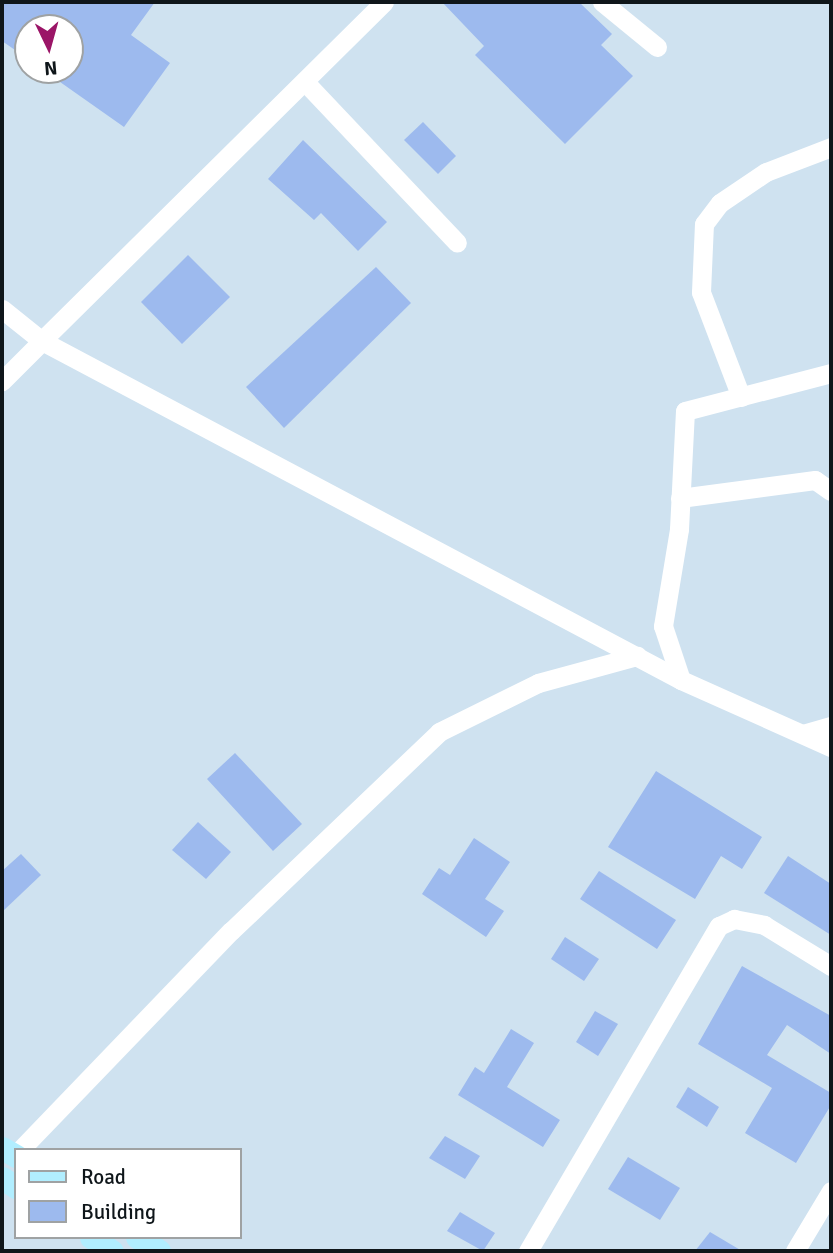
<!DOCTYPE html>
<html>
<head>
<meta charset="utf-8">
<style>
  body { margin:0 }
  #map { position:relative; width:833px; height:1253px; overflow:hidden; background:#cfe2f0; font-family:Signika,sans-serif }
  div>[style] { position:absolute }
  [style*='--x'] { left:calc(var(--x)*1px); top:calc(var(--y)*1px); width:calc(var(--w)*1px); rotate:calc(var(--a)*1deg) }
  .building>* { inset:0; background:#9dbaee }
  .minor>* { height:19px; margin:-9.5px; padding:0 9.5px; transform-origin:9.5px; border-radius:9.5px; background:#fff }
  .major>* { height:23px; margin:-11.5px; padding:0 11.5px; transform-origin:11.5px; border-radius:11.5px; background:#b1eeff }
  span { translate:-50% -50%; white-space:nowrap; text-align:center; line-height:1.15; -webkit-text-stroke:5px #fff; paint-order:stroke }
  .frame { position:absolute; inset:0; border:4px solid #0f161a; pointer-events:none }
  .legend { position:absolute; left:14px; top:1148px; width:228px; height:91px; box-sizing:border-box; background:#fff; border:2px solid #9fa2a3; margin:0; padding:9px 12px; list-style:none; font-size:21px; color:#0f161a }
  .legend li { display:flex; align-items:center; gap:14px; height:35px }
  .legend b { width:35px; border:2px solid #9fa2a3 }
  .north { position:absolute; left:14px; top:14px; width:70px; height:70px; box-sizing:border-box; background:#fff; border:2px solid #9fa2a3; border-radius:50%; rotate:175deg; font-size:19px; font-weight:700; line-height:28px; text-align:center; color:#0f161a }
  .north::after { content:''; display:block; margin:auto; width:24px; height:32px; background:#9b1567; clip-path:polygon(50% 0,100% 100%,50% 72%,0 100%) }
</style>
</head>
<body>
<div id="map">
  <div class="building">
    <div style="clip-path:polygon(2px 2px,155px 2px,131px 35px,170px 63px,124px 127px,43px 70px,70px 70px,70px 28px,28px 28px,28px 59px,2px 41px)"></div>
    <div style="clip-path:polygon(442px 2px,579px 2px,612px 34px,601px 45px,633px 76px,565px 144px,475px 55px,484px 46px)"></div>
    <div style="clip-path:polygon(423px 122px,456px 156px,438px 174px,404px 140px)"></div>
    <div style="clip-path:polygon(303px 140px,387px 222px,358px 251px,321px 213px,314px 220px,268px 179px)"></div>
    <div style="clip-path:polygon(188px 255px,230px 297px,182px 344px,141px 302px)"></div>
    <div style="clip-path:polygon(376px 267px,411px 303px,284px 428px,246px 387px)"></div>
    <div style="clip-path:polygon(235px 753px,302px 824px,273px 851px,207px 779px)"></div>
    <div style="clip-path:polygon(656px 771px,762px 837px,742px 869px,721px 856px,695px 899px,608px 847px)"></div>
    <div style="clip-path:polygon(198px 822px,231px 852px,206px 879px,172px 850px)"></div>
    <div style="clip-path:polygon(474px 838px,510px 862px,485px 899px,504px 911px,486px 937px,422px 894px,439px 868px,450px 875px)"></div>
    <div style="clip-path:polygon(21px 854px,41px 875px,2px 912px,2px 871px)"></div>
    <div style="clip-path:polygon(788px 856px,831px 884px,831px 935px,764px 893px)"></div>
    <div style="clip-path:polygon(599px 871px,676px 920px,657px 949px,580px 899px)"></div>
    <div style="clip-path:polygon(565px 937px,599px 959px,584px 981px,551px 959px)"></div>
    <div style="clip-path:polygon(742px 966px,831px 1016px,831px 1054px,787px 1025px,767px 1055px,831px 1093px,831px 1105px,796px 1163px,745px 1133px,772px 1088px,698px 1044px)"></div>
    <div style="clip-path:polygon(595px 1011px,618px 1024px,598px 1056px,576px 1042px)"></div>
    <div style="clip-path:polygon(511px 1029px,534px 1043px,507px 1087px,560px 1120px,543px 1147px,458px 1095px,475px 1067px,484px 1073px)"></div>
    <div style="clip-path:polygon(688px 1087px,719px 1107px,707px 1127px,676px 1107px)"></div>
    <div style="clip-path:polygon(445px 1136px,480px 1156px,465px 1179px,429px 1158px)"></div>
    <div style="clip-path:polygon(628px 1157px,680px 1188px,660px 1220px,608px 1189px)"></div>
    <div style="clip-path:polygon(460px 1212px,495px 1233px,483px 1251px,447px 1231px)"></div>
    <div style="clip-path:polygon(710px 1232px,742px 1251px,695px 1251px)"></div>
  </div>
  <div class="minor">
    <div style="--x:384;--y:2;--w:482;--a:135.3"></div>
    <div style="--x:42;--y:341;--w:723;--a:27.95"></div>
    <div style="--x:681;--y:680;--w:164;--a:24.1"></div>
    <div style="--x:602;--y:2;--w:71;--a:39.3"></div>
    <div style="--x:305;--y:82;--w:221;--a:46.6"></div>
    <div style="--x:2;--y:309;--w:51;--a:38.7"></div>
    <div style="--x:42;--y:341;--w:57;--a:135"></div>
    <div style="--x:741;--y:397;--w:112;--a:-110.9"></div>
    <div style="--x:701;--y:292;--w:68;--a:-87.5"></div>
    <div style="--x:704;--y:224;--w:26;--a:-53"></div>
    <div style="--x:720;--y:203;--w:55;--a:-34"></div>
    <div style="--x:766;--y:172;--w:70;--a:-21"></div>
    <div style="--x:680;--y:498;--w:136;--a:-7.6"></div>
    <div style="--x:815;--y:480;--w:19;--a:35"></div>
    <div style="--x:681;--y:680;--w:57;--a:-108.4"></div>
    <div style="--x:663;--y:626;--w:98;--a:-80.6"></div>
    <div style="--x:679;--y:529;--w:118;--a:-87.1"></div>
    <div style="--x:685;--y:411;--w:151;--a:-14.6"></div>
    <div style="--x:803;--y:734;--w:29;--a:-16"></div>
    <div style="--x:20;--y:1150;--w:304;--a:-46.1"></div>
    <div style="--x:231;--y:931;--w:288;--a:-43.7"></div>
    <div style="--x:439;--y:732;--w:110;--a:-26.3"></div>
    <div style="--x:538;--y:683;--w:103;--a:-15.3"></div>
    <div style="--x:528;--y:1251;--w:377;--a:-59.6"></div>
    <div style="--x:719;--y:926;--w:17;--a:-25"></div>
    <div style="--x:734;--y:919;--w:31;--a:11"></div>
    <div style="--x:764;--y:925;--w:79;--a:31.5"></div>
    <div style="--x:795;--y:1251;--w:70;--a:-59"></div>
  </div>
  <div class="major">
    <div style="--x:2;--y:1148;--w:16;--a:30"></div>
    <div style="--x:2;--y:1178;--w:17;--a:33"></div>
    <div style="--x:91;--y:1237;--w:25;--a:34"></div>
    <div style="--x:137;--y:1237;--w:26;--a:32"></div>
  </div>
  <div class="frame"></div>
  <ul class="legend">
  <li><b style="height:9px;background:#b1eeff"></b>Road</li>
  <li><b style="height:19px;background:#9dbaee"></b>Building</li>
  </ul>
  <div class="north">N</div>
</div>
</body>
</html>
